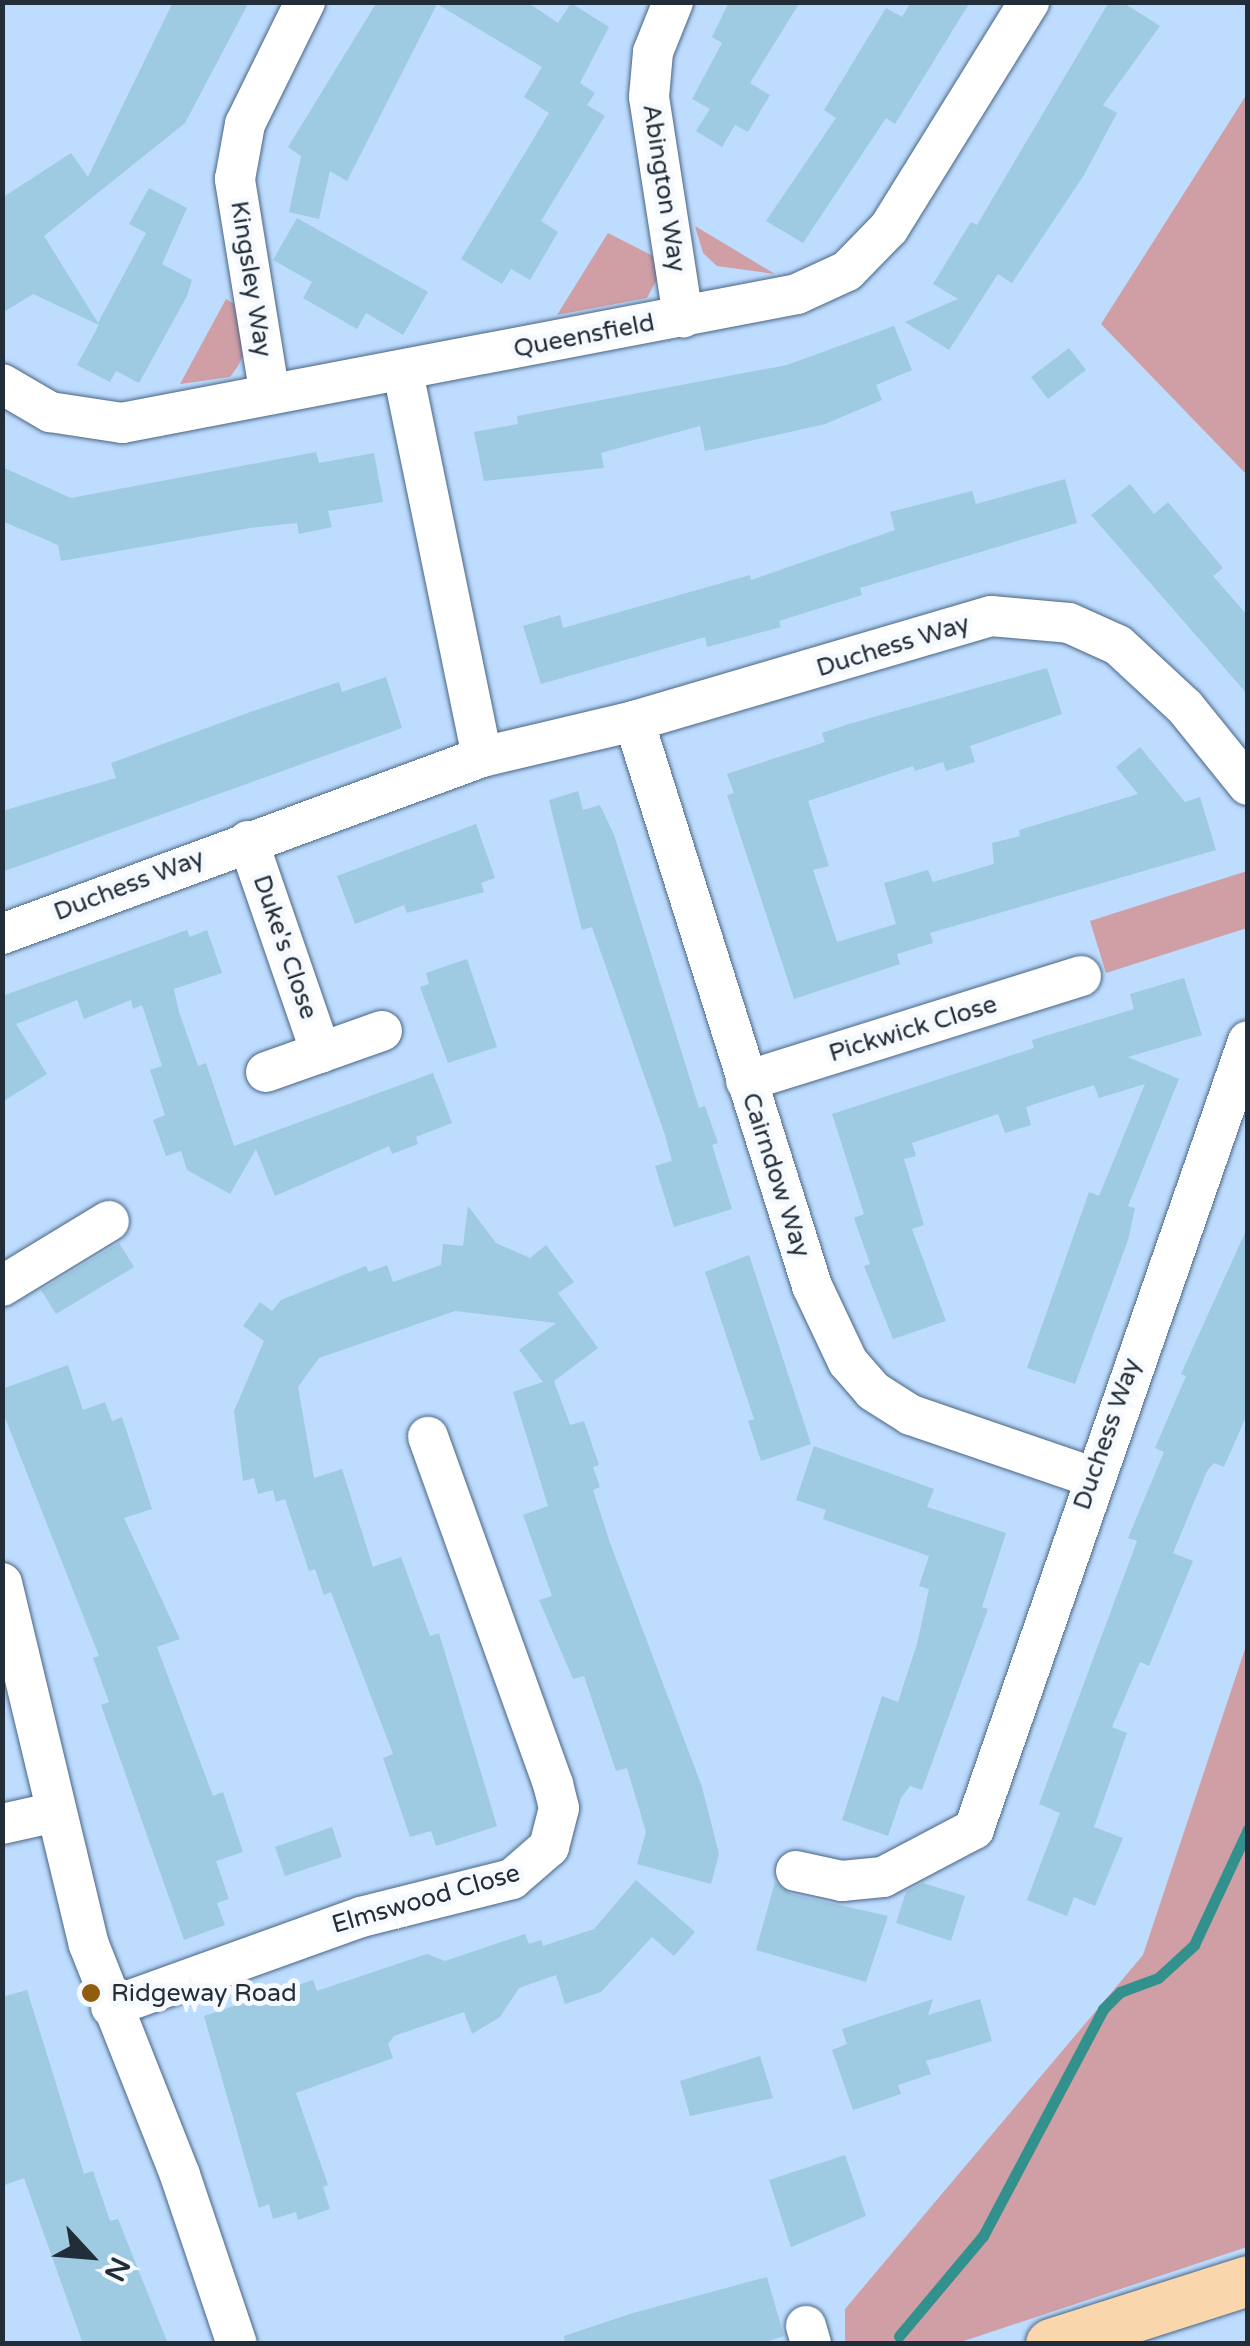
<!DOCTYPE html>
<html>
<head>
<meta charset="utf-8">
<style>
  body { margin:0 }
  #map { position:relative; width:1250px; height:2346px; overflow:hidden; background:#bddcfe; font-family:"Varela Round",sans-serif }
  div>[style] { position:absolute }
  [style*='--x'] { left:calc(var(--x)*1px); top:calc(var(--y)*1px); width:calc(var(--w)*1px); rotate:calc(var(--a)*1deg) }
  .green>* { inset:0; background:#cf9fa5 }
  .stream>* { height:11px; margin:-5.5px; padding:0 5.5px; transform-origin:5.5px; border-radius:5.5px; background:#33918d }
  .building>* { inset:0; background:#9ecbe2 }
  .roads { filter:drop-shadow(0 0 2px #4a6583) drop-shadow(0 0 2px #4a6583) }
  .minor>* { height:40px; margin:-20px; padding:0 20px; transform-origin:20px; border-radius:20px; background:#fff }
  .major>* { height:50px; margin:-25px; padding:0 25px; transform-origin:25px; border-radius:25px; background:#f9d6ac }
  .dots>* { width:28px; height:28px; translate:-50% -50%; box-sizing:border-box; border:5px solid #f6f9fd; border-radius:50% }
  span { translate:-50% -50%; white-space:nowrap; text-align:center; line-height:1.15; -webkit-text-stroke:10px #f6f9fd; paint-order:stroke }
  .street-label { font-size:25px; color:#212d39 }
  .poi-label { font-size:25px; color:#212d39 }
  .left { translate:0 -50%; text-align:left }
  .frame { position:absolute; inset:0; border:5px solid #212d39; pointer-events:none }
  .north { position:absolute; left:40px; top:2206px; width:100px; height:100px; -webkit-text-stroke:8px #f6f9fd; paint-order:stroke; rotate:116deg; font-size:28px; font-weight:700; line-height:40px; text-align:center; color:#212d39 }
  .north::after { content:''; display:block; margin:auto; width:35px; height:45px; background:#212d39; clip-path:polygon(50% 0,100% 100%,50% 72%,0 100%) }
</style>
</head>
<body>
<div id="map">
  <div class="green">
    <div style="clip-path:polygon(1247px 94px,1248px 475px,1247px 475px,1101px 324px)"></div>
    <div style="clip-path:polygon(695px 226px,775px 274px,717px 266px,703px 253px)"></div>
    <div style="clip-path:polygon(608px 233px,653px 256px,658px 277px,647px 298px,557px 315px)"></div>
    <div style="clip-path:polygon(226px 299px,234px 304px,245px 352px,238px 366px,230px 377px,180px 384px)"></div>
    <div style="clip-path:polygon(1247px 871px,1247px 928px,1106px 973px,1090px 921px)"></div>
    <div style="clip-path:polygon(1247px 1643px,1247px 2247px,958px 2343px,845px 2343px,845px 2309px,1143px 1955px)"></div>
  </div>
  <div class="stream">
    <div style="--x:899;--y:2336;--w:131;--a:-50"></div>
    <div style="--x:983;--y:2236;--w:257;--a:-62.1"></div>
    <div style="--x:1103;--y:2009;--w:24;--a:-45"></div>
    <div style="--x:1120;--y:1992;--w:40;--a:-20.2"></div>
    <div style="--x:1158;--y:1978;--w:49;--a:-42.5"></div>
    <div style="--x:1194;--y:1945;--w:128;--a:-65"></div>
  </div>
  <div class="building">
    <div style="clip-path:polygon(173px 2px,249px 2px,185px 123px,44px 236px,98px 323px,146px 233px,129px 224px,149px 188px,187px 208px,162px 264px,192px 280px,187px 296px,139px 383px,116px 371px,110px 382px,77px 365px,99px 325px,33px 294px,2px 313px,2px 198px,71px 153px,88px 177px)"></div>
    <div style="clip-path:polygon(377px 2px,527px 2px,558px 23px,571px 3px,609px 27px,580px 83px,595px 93px,587px 105px,605px 116px,541px 221px,558px 232px,530px 280px,511px 269px,502px 284px,461px 259px,549px 113px,524px 97px,542px 67px,437px 4px,347px 181px,330px 171px,319px 219px,289px 212px,301px 156px,288px 147px)"></div>
    <div style="clip-path:polygon(729px 2px,800px 2px,750px 83px,770px 95px,748px 132px,735px 125px,722px 147px,696px 131px,710px 109px,692px 99px,722px 43px,712px 37px)"></div>
    <div style="clip-path:polygon(911px 2px,970px 2px,895px 124px,886px 118px,803px 243px,766px 221px,836px 118px,824px 110px,886px 8px,902px 17px)"></div>
    <div style="clip-path:polygon(1109px 2px,1122px 2px,1160px 26px,1103px 105px,1117px 113px,1084px 175px,1012px 283px,998px 274px,949px 350px,905px 322px,958px 299px,933px 284px,971px 222px,977px 225px)"></div>
    <div style="clip-path:polygon(297px 218px,428px 292px,403px 335px,366px 313px,357px 329px,303px 298px,312px 282px,273px 260px)"></div>
    <div style="clip-path:polygon(894px 326px,912px 370px,876px 385px,882px 400px,825px 424px,705px 451px,700px 426px,601px 453px,604px 468px,484px 481px,474px 432px,518px 424px,517px 416px,787px 365px)"></div>
    <div style="clip-path:polygon(1069px 348px,1086px 370px,1048px 399px,1031px 377px)"></div>
    <div style="clip-path:polygon(316px 452px,319px 463px,374px 453px,383px 502px,328px 511px,332px 527px,299px 534px,297px 523px,250px 528px,61px 561px,58px 545px,2px 521px,2px 467px,71px 498px)"></div>
    <div style="clip-path:polygon(1065px 479px,1077px 523px,860px 588px,862px 595px,779px 621px,781px 627px,707px 647px,705px 637px,541px 684px,523px 626px,560px 615px,563px 628px,750px 575px,751px 580px,895px 530px,890px 512px,972px 491px,976px 504px)"></div>
    <div style="clip-path:polygon(1130px 484px,1154px 514px,1168px 502px,1223px 568px,1213px 576px,1248px 616px,1248px 695px,1091px 515px)"></div>
    <div style="clip-path:polygon(1047px 668px,1062px 714px,970px 746px,975px 762px,946px 771px,943px 762px,915px 771px,913px 766px,808px 801px,829px 866px,813px 870px,837px 942px,896px 924px,884px 883px,928px 870px,933px 882px,994px 864px,992px 843px,1020px 836px,1019px 830px,1138px 794px,1116px 767px,1140px 747px,1185px 802px,1200px 797px,1216px 850px,930px 933px,933px 943px,897px 954px,900px 964px,794px 999px,727px 795px,734px 793px,727px 774px,825px 742px,822px 733px,849px 724px)"></div>
    <div style="clip-path:polygon(386px 677px,402px 728px,2px 872px,2px 811px,116px 778px,111px 763px,253px 711px,339px 682px,342px 692px)"></div>
    <div style="clip-path:polygon(578px 791px,583px 810px,600px 805px,614px 835px,699px 1108px,705px 1106px,718px 1143px,712px 1145px,732px 1209px,674px 1227px,655px 1166px,672px 1161px,665px 1135px,592px 927px,582px 930px,554px 821px,549px 800px)"></div>
    <div style="clip-path:polygon(476px 824px,495px 878px,481px 883px,484px 892px,407px 913px,404px 905px,355px 924px,337px 876px)"></div>
    <div style="clip-path:polygon(187px 930px,190px 937px,207px 930px,222px 973px,174px 989px,179px 1012px,198px 1066px,206px 1063px,234px 1146px,433px 1073px,452px 1123px,416px 1137px,418px 1144px,392px 1154px,389px 1146px,275px 1196px,256px 1149px,230px 1194px,187px 1170px,181px 1151px,166px 1156px,153px 1120px,165px 1115px,150px 1070px,162px 1066px,142px 1005px,133px 1009px,131px 1000px,84px 1019px,77px 1000px,16px 1024px,47px 1074px,2px 1102px,2px 996px)"></div>
    <div style="clip-path:polygon(467px 959px,497px 1047px,448px 1063px,420px 987px,429px 984px,426px 973px)"></div>
    <div style="clip-path:polygon(1184px 978px,1202px 1035px,1128px 1057px,1179px 1079px,1128px 1206px,1135px 1208px,1128px 1240px,1075px 1384px,1027px 1368px,1089px 1192px,1099px 1196px,1145px 1084px,1099px 1098px,1094px 1085px,1026px 1107px,1031px 1125px,1005px 1133px,998px 1114px,912px 1143px,916px 1156px,904px 1159px,924px 1225px,912px 1229px,946px 1321px,893px 1339px,864px 1266px,870px 1264px,854px 1218px,864px 1214px,832px 1114px,1034px 1048px,1032px 1040px,1134px 1009px,1130px 994px)"></div>
    <div style="clip-path:polygon(468px 1206px,496px 1243px,530px 1258px,546px 1245px,574px 1282px,558px 1293px,598px 1348px,554px 1381px,570px 1425px,584px 1421px,599px 1465px,593px 1467px,600px 1487px,593px 1490px,610px 1543px,702px 1787px,719px 1854px,711px 1884px,637px 1864px,646px 1832px,627px 1768px,616px 1771px,584px 1676px,573px 1679px,539px 1600px,552px 1596px,523px 1515px,548px 1506px,513px 1392px,543px 1382px,519px 1350px,556px 1323px,455px 1311px,319px 1358px,298px 1387px,314px 1478px,342px 1469px,373px 1567px,401px 1557px,430px 1636px,439px 1633px,497px 1826px,436px 1846px,431px 1831px,410px 1837px,383px 1758px,393px 1754px,331px 1592px,324px 1595px,315px 1569px,309px 1571px,285px 1499px,276px 1502px,273px 1490px,258px 1494px,254px 1478px,243px 1481px,234px 1411px,264px 1341px,243px 1326px,260px 1302px,272px 1311px,281px 1300px,366px 1266px,369px 1272px,387px 1265px,393px 1282px,441px 1265px,443px 1244px,463px 1246px)"></div>
    <div style="clip-path:polygon(1248px 1226px,1248px 1412px,1224px 1467px,1214px 1463px,1207px 1471px,1173px 1553px,1193px 1561px,1149px 1666px,1140px 1662px,1112px 1727px,1127px 1733px,1094px 1827px,1123px 1838px,1095px 1906px,1074px 1897px,1067px 1916px,1027px 1900px,1060px 1813px,1039px 1804px,1137px 1541px,1128px 1538px,1164px 1452px,1155px 1448px,1186px 1376px,1181px 1374px)"></div>
    <div style="clip-path:polygon(119px 1243px,134px 1267px,56px 1314px,41px 1290px)"></div>
    <div style="clip-path:polygon(749px 1255px,811px 1444px,761px 1461px,748px 1421px,754px 1419px,705px 1272px)"></div>
    <div style="clip-path:polygon(68px 1365px,83px 1410px,105px 1402px,112px 1421px,122px 1417px,152px 1509px,124px 1518px,180px 1639px,157px 1647px,213px 1796px,223px 1792px,243px 1852px,216px 1861px,229px 1899px,217px 1903px,225px 1925px,184px 1940px,101px 1705px,109px 1702px,93px 1658px,99px 1656px,2px 1410px,2px 1389px)"></div>
    <div style="clip-path:polygon(814px 1446px,934px 1489px,927px 1507px,1006px 1533px,982px 1607px,988px 1609px,922px 1790px,910px 1786px,901px 1798px,888px 1836px,842px 1820px,882px 1696px,898px 1702px,917px 1644px,929px 1589px,919px 1586px,929px 1556px,823px 1519px,826px 1510px,796px 1500px)"></div>
    <div style="clip-path:polygon(332px 1827px,342px 1857px,285px 1876px,275px 1847px)"></div>
    <div style="clip-path:polygon(636px 1880px,695px 1932px,674px 1956px,652px 1937px,601px 1992px,565px 2004px,556px 1975px,519px 1988px,500px 2017px,472px 2034px,464px 2012px,394px 2036px,388px 2044px,393px 2058px,296px 2093px,328px 2185px,323px 2187px,330px 2209px,298px 2220px,296px 2212px,273px 2219px,269px 2204px,259px 2208px,204px 2016px,313px 1980px,317px 1991px,427px 1954px,445px 1961px,525px 1934px,529px 1944px,541px 1940px,543px 1946px,594px 1929px)"></div>
    <div style="clip-path:polygon(775px 1882px,791px 1894px,888px 1916px,866px 1982px,756px 1950px)"></div>
    <div style="clip-path:polygon(923px 1883px,965px 1896px,951px 1941px,896px 1923px,906px 1892px)"></div>
    <div style="clip-path:polygon(27px 1990px,84px 2174px,93px 2171px,110px 2221px,118px 2219px,168px 2344px,83px 2344px,24px 2178px,2px 2186px,2px 1997px)"></div>
    <div style="clip-path:polygon(933px 1999px,928px 2015px,980px 1999px,992px 2041px,926px 2061px,931px 2074px,898px 2085px,901px 2094px,853px 2110px,832px 2050px,847px 2044px,842px 2029px)"></div>
    <div style="clip-path:polygon(760px 2056px,773px 2098px,690px 2116px,680px 2081px)"></div>
    <div style="clip-path:polygon(845px 2155px,866px 2216px,791px 2247px,769px 2180px)"></div>
    <div style="clip-path:polygon(767px 2277px,784px 2336px,759px 2344px,565px 2344px,564px 2336px,633px 2313px)"></div>
  </div>
  <div class="roads">
    <div class="minor">
      <div style="--x:673;--y:2;--w:54;--a:111.8"></div>
      <div style="--x:653;--y:52;--w:45;--a:95.1"></div>
      <div style="--x:649;--y:97;--w:223;--a:81.2"></div>
      <div style="--x:403;--y:372;--w:393;--a:78.4"></div>
      <div style="--x:2;--y:384;--w:56;--a:30.3"></div>
      <div style="--x:50;--y:412;--w:73;--a:8.7"></div>
      <div style="--x:122;--y:423;--w:687;--a:-10.82"></div>
      <div style="--x:797;--y:294;--w:55;--a:-24.7"></div>
      <div style="--x:847;--y:271;--w:60;--a:-45.7"></div>
      <div style="--x:889;--y:228;--w:266;--a:-58.2"></div>
      <div style="--x:269;--y:390;--w:214;--a:-99.2"></div>
      <div style="--x:235;--y:179;--w:56;--a:-79.7"></div>
      <div style="--x:245;--y:124;--w:136;--a:-63.8"></div>
      <div style="--x:634;--y:721;--w:592;--a:72.51"></div>
      <div style="--x:812;--y:1286;--w:84;--a:64.7"></div>
      <div style="--x:848;--y:1362;--w:38;--a:49"></div>
      <div style="--x:873;--y:1391;--w:45;--a:32.3"></div>
      <div style="--x:911;--y:1415;--w:191;--a:18.9"></div>
      <div style="--x:248;--y:841;--w:224;--a:71"></div>
      <div style="--x:2;--y:934;--w:512;--a:-20.24"></div>
      <div style="--x:482;--y:757;--w:156;--a:-13.3"></div>
      <div style="--x:634;--y:721;--w:372;--a:-16.4"></div>
      <div style="--x:991;--y:616;--w:78;--a:5.1"></div>
      <div style="--x:1069;--y:623;--w:54;--a:24.2"></div>
      <div style="--x:1118;--y:645;--w:91;--a:42.8"></div>
      <div style="--x:1185;--y:707;--w:100;--a:51.1"></div>
      <div style="--x:266;--y:1072;--w:123;--a:-19.5"></div>
      <div style="--x:746;--y:1081;--w:351;--a:-17.4"></div>
      <div style="--x:2;--y:1286;--w:125;--a:-31.3"></div>
      <div style="--x:2;--y:1583;--w:372;--a:76.5"></div>
      <div style="--x:89;--y:1945;--w:247;--a:68.4"></div>
      <div style="--x:180;--y:2175;--w:178;--a:71.4"></div>
      <div style="--x:2;--y:1824;--w:55;--a:-12.5"></div>
      <div style="--x:796;--y:1871;--w:47;--a:12.3"></div>
      <div style="--x:842;--y:1881;--w:41;--a:-5.6"></div>
      <div style="--x:883;--y:1877;--w:103;--a:-27.8"></div>
      <div style="--x:974;--y:1829;--w:834;--a:-70.83"></div>
      <div style="--x:111;--y:2007;--w:266;--a:-19.8"></div>
      <div style="--x:361;--y:1917;--w:156;--a:-14.1"></div>
      <div style="--x:512;--y:1879;--w:49;--a:-40.9"></div>
      <div style="--x:549;--y:1847;--w:40;--a:-75.6"></div>
      <div style="--x:559;--y:1808;--w:25;--a:-104"></div>
      <div style="--x:553;--y:1784;--w:369;--a:-109.8"></div>
      <div style="--x:806;--y:2326;--w:19;--a:74"></div>
    </div>
    <div class="major">
      <div style="--x:1051;--y:2344;--w:207;--a:-17.7"></div>
    </div>
  </div>
  <div class="dots">
    <div style="left:91px;top:1993px;background:#905d0d"></div>
  </div>
  <div class="street-label">
    <span style="left:664px;top:188px;rotate:81deg">Abington Way</span>
    <span style="left:251px;top:279px;rotate:81deg">Kingsley Way</span>
    <span style="left:584px;top:336px;rotate:-11deg">Queensfield</span>
    <span style="left:893px;top:646px;rotate:-17deg">Duchess Way</span>
    <span style="left:129px;top:885px;rotate:-21deg">Duchess Way</span>
    <span style="left:285px;top:947px;rotate:71deg">Duke's Close</span>
    <span style="left:913px;top:1029px;rotate:-17deg">Pickwick Close</span>
    <span style="left:776px;top:1175px;rotate:72deg">Cairndow Way</span>
    <span style="left:1107px;top:1434px;rotate:-71deg">Duchess Way</span>
    <span style="left:426px;top:1899px;rotate:-16deg">Elmswood Close</span>
  </div>
  <div class="poi-label">
    <span class="left" style="left:111px;top:1993px">Ridgeway Road</span>
  </div>
  <div class="frame"></div>
  <div class="north">N</div>
</div>
</body>
</html>
